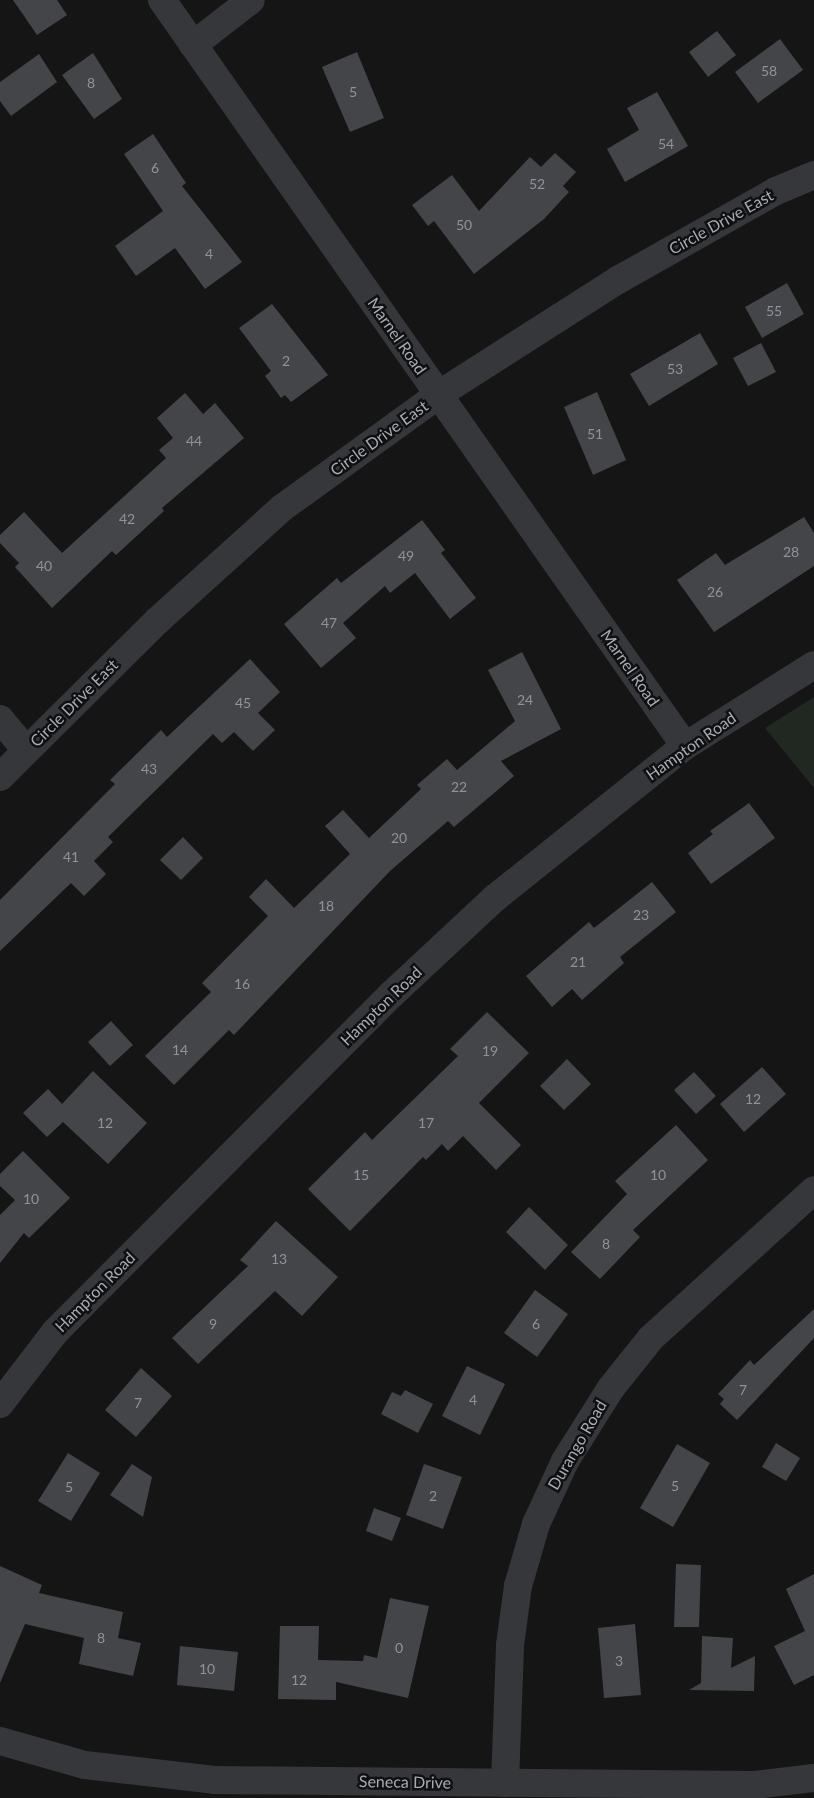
<!DOCTYPE html>
<html>
<head>
<meta charset="utf-8">
<style>
  body { margin:0 }
  #map { position:relative; width:814px; height:1798px; overflow:hidden; background:#151516; font-family:Lato,sans-serif }
  div>[style] { position:absolute }
  [style*='--x'] { left:calc(var(--x)*1px); top:calc(var(--y)*1px); width:calc(var(--w)*1px); rotate:calc(var(--a)*1deg) }
  .green>* { inset:0; background:#212822 }
  .building>* { inset:0; background:#444549 }
  .street>* { height:28px; margin:-14px; padding:0 14px; transform-origin:14px; border-radius:14px; background:#36373b }
  span { translate:-50% -50%; white-space:nowrap; text-align:center; line-height:1.15; -webkit-text-stroke:5px #101011; paint-order:stroke }
  .number-label { font-size:14px; color:#8f929a }
  .number-label span { -webkit-text-stroke-width:0 }
  .street-label { font-size:16px; color:#a8abb5 }
</style>
</head>
<body>
<div id="map">
  <div class="green">
    <div style="clip-path:polygon(814px 697px,814px 788px,765px 728px)"></div>
  </div>
  <div class="building">
    <div style="clip-path:polygon(13px 0,57px 0,67px 15px,37px 35px)"></div>
    <div style="clip-path:polygon(717px 31px,736px 55px,708px 77px,689px 52px)"></div>
    <div style="clip-path:polygon(780px 39px,803px 70px,758px 103px,735px 72px)"></div>
    <div style="clip-path:polygon(357px 52px,384px 118px,350px 132px,322px 67px)"></div>
    <div style="clip-path:polygon(93px 53px,122px 99px,94px 119px,62px 75px)"></div>
    <div style="clip-path:polygon(39px 54px,57px 82px,11px 116px,0 101px,0 82px)"></div>
    <div style="clip-path:polygon(657px 92px,688px 146px,625px 182px,607px 149px,639px 130px,627px 108px)"></div>
    <div style="clip-path:polygon(153px 134px,186px 183px,182px 186px,242px 262px,205px 289px,175px 248px,136px 276px,115px 246px,163px 211px,124px 154px)"></div>
    <div style="clip-path:polygon(555px 153px,576px 172px,563px 186px,569px 192px,544px 219px,474px 274px,434px 221px,428px 226px,412px 205px,452px 175px,479px 211px,530px 157px,541px 167px)"></div>
    <div style="clip-path:polygon(787px 283px,804px 314px,762px 338px,745px 307px)"></div>
    <div style="clip-path:polygon(272px 304px,328px 375px,291px 402px,285px 395px,281px 398px,265px 376px,271px 371px,239px 328px)"></div>
    <div style="clip-path:polygon(700px 333px,718px 364px,649px 406px,630px 374px)"></div>
    <div style="clip-path:polygon(761px 343px,776px 372px,748px 386px,733px 358px)"></div>
    <div style="clip-path:polygon(597px 392px,626px 460px,593px 475px,564px 407px)"></div>
    <div style="clip-path:polygon(185px 393px,203px 414px,215px 403px,244px 438px,162px 508px,164px 511px,116px 555px,112px 551px,52px 608px,15px 567px,19px 563px,0 543px,0 535px,24px 512px,62px 553px,166px 458px,159px 450px,173px 438px,157px 418px)"></div>
    <div style="clip-path:polygon(804px 517px,814px 533px,814px 566px,714px 632px,677px 580px,716px 553px,725px 565px)"></div>
    <div style="clip-path:polygon(422px 520px,445px 550px,441px 553px,476px 598px,450px 619px,415px 573px,390px 593px,385px 586px,343px 623px,356px 638px,321px 668px,284px 624px,337px 578px,341px 583px)"></div>
    <div style="clip-path:polygon(522px 652px,561px 729px,501px 761px,514px 776px,454px 827px,448px 821px,390px 871px,234px 1035px,229px 1030px,174px 1085px,145px 1056px,211px 992px,202px 983px,268px 916px,249px 897px,266px 879px,294px 908px,350px 854px,325px 826px,343px 810px,369px 838px,421px 789px,417px 785px,447px 759px,457px 770px,515px 721px,488px 670px)"></div>
    <div style="clip-path:polygon(250px 659px,280px 692px,258px 713px,275px 730px,253px 751px,234px 732px,222px 743px,213px 734px,108px 837px,113px 842px,94px 861px,106px 874px,84px 896px,71px 883px,0 951px,0 900px,115px 784px,110px 780px,161px 730px,167px 737px)"></div>
    <div style="clip-path:polygon(749px 803px,775px 838px,711px 884px,688px 853px,713px 834px,710px 831px)"></div>
    <div style="clip-path:polygon(183px 837px,203px 858px,181px 880px,160px 860px)"></div>
    <div style="clip-path:polygon(652px 882px,676px 912px,620px 957px,624px 963px,582px 1000px,572px 989px,552px 1007px,526px 976px,589px 922px,594px 928px)"></div>
    <div style="clip-path:polygon(487px 1012px,529px 1053px,479px 1103px,521px 1145px,496px 1170px,463px 1136px,448px 1151px,442px 1144px,426px 1160px,423px 1157px,350px 1231px,308px 1189px,365px 1132px,372px 1140px,458px 1056px,450px 1049px)"></div>
    <div style="clip-path:polygon(111px 1021px,133px 1045px,110px 1066px,88px 1042px)"></div>
    <div style="clip-path:polygon(567px 1059px,591px 1084px,564px 1110px,540px 1086px)"></div>
    <div style="clip-path:polygon(762px 1067px,786px 1094px,744px 1132px,720px 1104px)"></div>
    <div style="clip-path:polygon(93px 1071px,147px 1123px,108px 1164px,63px 1122px,47px 1137px,23px 1113px,48px 1089px,62px 1104px)"></div>
    <div style="clip-path:polygon(694px 1072px,716px 1096px,696px 1114px,674px 1090px)"></div>
    <div style="clip-path:polygon(676px 1125px,708px 1160px,633px 1230px,640px 1237px,600px 1279px,571px 1252px,627px 1194px,615px 1181px)"></div>
    <div style="clip-path:polygon(23px 1151px,70px 1198px,29px 1238px,24px 1233px,0 1263px,0 1215px,15px 1200px,0 1186px,0 1174px)"></div>
    <div style="clip-path:polygon(529px 1207px,568px 1245px,545px 1270px,506px 1232px)"></div>
    <div style="clip-path:polygon(276px 1221px,338px 1277px,302px 1316px,275px 1291px,198px 1364px,172px 1338px,248px 1266px,240px 1260px)"></div>
    <div style="clip-path:polygon(535px 1290px,568px 1314px,537px 1357px,504px 1333px)"></div>
    <div style="clip-path:polygon(814px 1309px,814px 1338px,737px 1420px,720px 1404px,724px 1399px,718px 1394px,750px 1360px,754px 1365px)"></div>
    <div style="clip-path:polygon(467px 1366px,505px 1384px,480px 1435px,442px 1416px)"></div>
    <div style="clip-path:polygon(141px 1368px,172px 1396px,136px 1437px,105px 1410px)"></div>
    <div style="clip-path:polygon(405px 1390px,433px 1404px,418px 1433px,381px 1414px,392px 1392px,401px 1396px)"></div>
    <div style="clip-path:polygon(776px 1443px,800px 1458px,786px 1481px,762px 1467px)"></div>
    <div style="clip-path:polygon(677px 1444px,710px 1463px,673px 1527px,640px 1508px)"></div>
    <div style="clip-path:polygon(68px 1453px,100px 1473px,71px 1521px,38px 1501px)"></div>
    <div style="clip-path:polygon(132px 1464px,152px 1477px,143px 1517px,110px 1495px)"></div>
    <div style="clip-path:polygon(424px 1464px,462px 1477px,443px 1529px,406px 1515px)"></div>
    <div style="clip-path:polygon(374px 1508px,401px 1518px,392px 1541px,366px 1531px)"></div>
    <div style="clip-path:polygon(676px 1564px,701px 1565px,699px 1627px,674px 1627px)"></div>
    <div style="clip-path:polygon(0 1566px,42px 1585px,39px 1593px,123px 1612px,118px 1638px,141px 1643px,133px 1676px,79px 1664px,84px 1638px,25px 1624px,0 1683px)"></div>
    <div style="clip-path:polygon(814px 1574px,814px 1675px,794px 1685px,774px 1646px,805px 1631px,786px 1589px)"></div>
    <div style="clip-path:polygon(390px 1598px,429px 1606px,408px 1698px,336px 1682px,336px 1700px,278px 1699px,280px 1626px,319px 1626px,318px 1660px,363px 1661px,364px 1655px,377px 1658px)"></div>
    <div style="clip-path:polygon(635px 1624px,641px 1695px,604px 1698px,598px 1628px)"></div>
    <div style="clip-path:polygon(702px 1636px,733px 1638px,731px 1668px,755px 1656px,754px 1691px,689px 1690px,701px 1683px)"></div>
    <div style="clip-path:polygon(180px 1646px,238px 1652px,234px 1691px,177px 1685px)"></div>
  </div>
  <div class="street">
    <div style="--x:162;--y:0;--w:911;--a:54.97"></div>
    <div style="--x:193;--y:45;--w:73;--a:-37.8"></div>
    <div style="--x:0;--y:719;--w:40;--a:50"></div>
    <div style="--x:0;--y:777;--w:221;--a:-44.8"></div>
    <div style="--x:157;--y:621;--w:169;--a:-42.1"></div>
    <div style="--x:282;--y:508;--w:193;--a:-35.9"></div>
    <div style="--x:438;--y:395;--w:214;--a:-32.6"></div>
    <div style="--x:618;--y:280;--w:181;--a:-29.4"></div>
    <div style="--x:776;--y:191;--w:41;--a:-22.8"></div>
    <div style="--x:0;--y:1404;--w:91;--a:-52.6"></div>
    <div style="--x:55;--y:1332;--w:477;--a:-45.1"></div>
    <div style="--x:392;--y:994;--w:141;--a:-43"></div>
    <div style="--x:495;--y:898;--w:243;--a:-38.7"></div>
    <div style="--x:685;--y:746;--w:152;--a:-32.1"></div>
    <div style="--x:0;--y:1741;--w:88;--a:15.8"></div>
    <div style="--x:85;--y:1765;--w:130;--a:6.6"></div>
    <div style="--x:214;--y:1780;--w:541;--a:0.53"></div>
    <div style="--x:755;--y:1785;--w:59;--a:-6.8"></div>
    <div style="--x:505;--y:1783;--w:138;--a:-87.9"></div>
    <div style="--x:510;--y:1645;--w:60;--a:-82.3"></div>
    <div style="--x:518;--y:1586;--w:65;--a:-73.8"></div>
    <div style="--x:536;--y:1524;--w:69;--a:-65.3"></div>
    <div style="--x:565;--y:1461;--w:86;--a:-57.8"></div>
    <div style="--x:611;--y:1388;--w:64;--a:-51.3"></div>
    <div style="--x:651;--y:1338;--w:220;--a:-42.2"></div>
  </div>
  <div class="number-label">
    <span style="left:769px;top:71px">58</span>
    <span style="left:91px;top:83px">8</span>
    <span style="left:353px;top:92px">5</span>
    <span style="left:666px;top:144px">54</span>
    <span style="left:155px;top:168px">6</span>
    <span style="left:537px;top:184px">52</span>
    <span style="left:464px;top:225px">50</span>
    <span style="left:209px;top:254px">4</span>
    <span style="left:774px;top:311px">55</span>
    <span style="left:286px;top:361px">2</span>
    <span style="left:675px;top:369px">53</span>
    <span style="left:595px;top:434px">51</span>
    <span style="left:194px;top:441px">44</span>
    <span style="left:127px;top:519px">42</span>
    <span style="left:791px;top:552px">28</span>
    <span style="left:406px;top:556px">49</span>
    <span style="left:44px;top:566px">40</span>
    <span style="left:715px;top:592px">26</span>
    <span style="left:329px;top:623px">47</span>
    <span style="left:525px;top:700px">24</span>
    <span style="left:243px;top:703px">45</span>
    <span style="left:149px;top:769px">43</span>
    <span style="left:459px;top:787px">22</span>
    <span style="left:399px;top:838px">20</span>
    <span style="left:71px;top:857px">41</span>
    <span style="left:326px;top:906px">18</span>
    <span style="left:641px;top:915px">23</span>
    <span style="left:578px;top:962px">21</span>
    <span style="left:242px;top:984px">16</span>
    <span style="left:180px;top:1050px">14</span>
    <span style="left:490px;top:1051px">19</span>
    <span style="left:753px;top:1099px">12</span>
    <span style="left:105px;top:1123px">12</span>
    <span style="left:426px;top:1123px">17</span>
    <span style="left:361px;top:1175px">15</span>
    <span style="left:658px;top:1175px">10</span>
    <span style="left:31px;top:1199px">10</span>
    <span style="left:606px;top:1244px">8</span>
    <span style="left:279px;top:1259px">13</span>
    <span style="left:213px;top:1324px">9</span>
    <span style="left:536px;top:1324px">6</span>
    <span style="left:743px;top:1390px">7</span>
    <span style="left:473px;top:1400px">4</span>
    <span style="left:138px;top:1403px">7</span>
    <span style="left:675px;top:1486px">5</span>
    <span style="left:69px;top:1487px">5</span>
    <span style="left:433px;top:1496px">2</span>
    <span style="left:101px;top:1638px">8</span>
    <span style="left:399px;top:1648px">0</span>
    <span style="left:619px;top:1661px">3</span>
    <span style="left:207px;top:1669px">10</span>
    <span style="left:299px;top:1680px">12</span>
  </div>
  <div class="street-label">
    <span style="left:721px;top:222px;rotate:-29deg">Circle Drive East</span>
    <span style="left:397px;top:336px;rotate:55deg">Marnel Road</span>
    <span style="left:379px;top:438px;rotate:-36deg">Circle Drive East</span>
    <span style="left:630px;top:668px;rotate:55deg">Marnel Road</span>
    <span style="left:74px;top:703px;rotate:-45deg">Circle Drive East</span>
    <span style="left:691px;top:746px;rotate:-35deg">Hampton Road</span>
    <span style="left:381px;top:1006px;rotate:-44deg">Hampton Road</span>
    <span style="left:95px;top:1292px;rotate:-45deg">Hampton Road</span>
    <span style="left:577px;top:1445px;rotate:-60deg">Durango Road</span>
    <span style="left:405px;top:1782px;rotate:1deg">Seneca Drive</span>
  </div>
</div>
</body>
</html>
